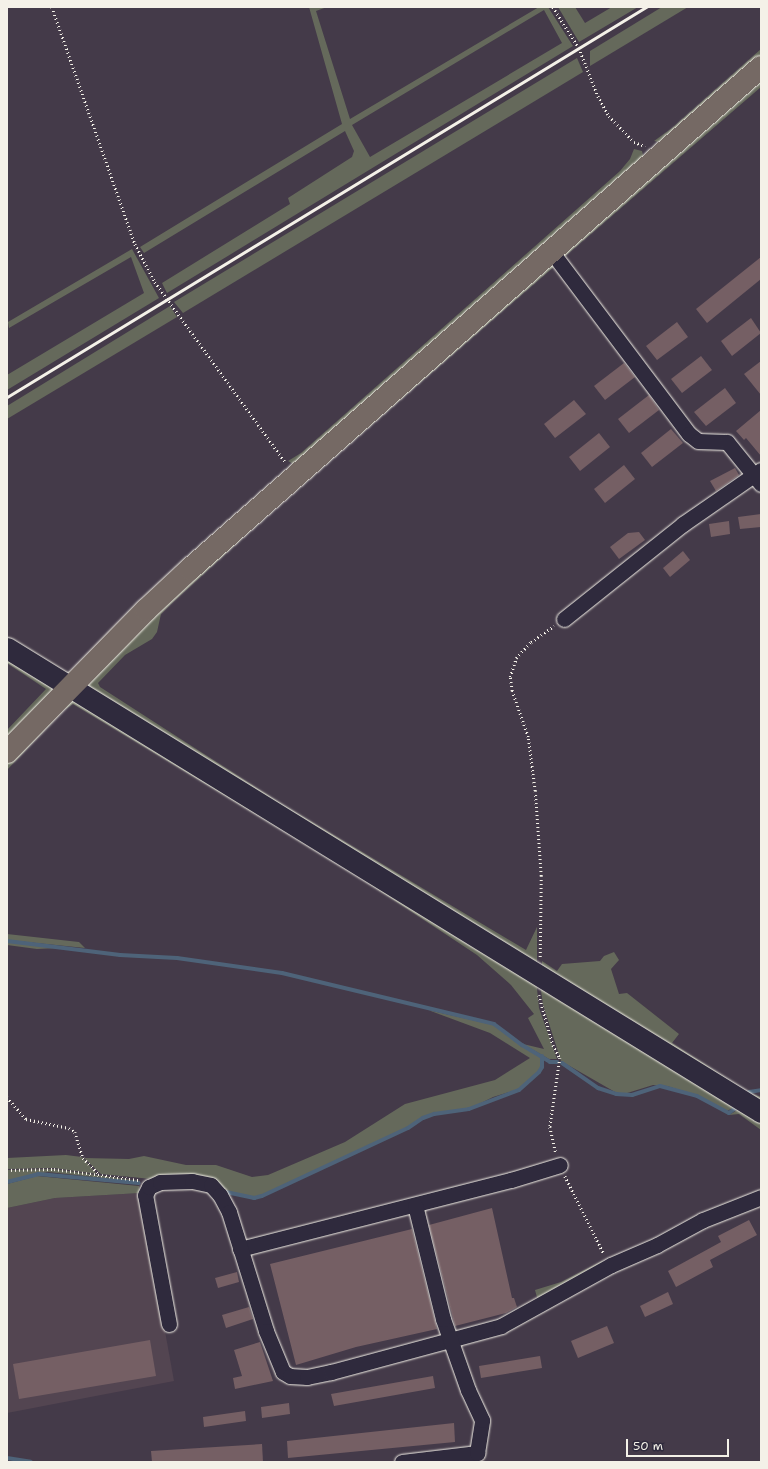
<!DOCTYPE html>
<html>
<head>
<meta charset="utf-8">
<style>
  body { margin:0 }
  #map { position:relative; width:768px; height:1469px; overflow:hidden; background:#443a49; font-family:"Shantell Sans",sans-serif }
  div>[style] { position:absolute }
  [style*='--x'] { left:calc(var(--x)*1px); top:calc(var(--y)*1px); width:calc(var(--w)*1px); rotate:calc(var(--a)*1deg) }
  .built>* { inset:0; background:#534551 }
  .green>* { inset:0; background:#65695b }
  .stream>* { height:4px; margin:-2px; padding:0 2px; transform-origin:2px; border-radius:2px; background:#4e6379 }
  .building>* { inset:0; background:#755f64 }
  .path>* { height:2.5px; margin-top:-1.25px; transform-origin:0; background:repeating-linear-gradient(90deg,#f4f1e8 0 1px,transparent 0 4px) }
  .roads { filter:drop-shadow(0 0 1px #f4f1e8) drop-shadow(0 0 1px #f4f1e8) }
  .minor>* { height:15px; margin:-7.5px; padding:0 7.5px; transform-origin:7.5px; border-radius:7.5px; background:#2f2a3d }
  .secondary>* { height:21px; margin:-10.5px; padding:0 10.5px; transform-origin:10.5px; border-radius:10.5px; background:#2f2a3d }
  .primary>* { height:22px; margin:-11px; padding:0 11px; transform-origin:11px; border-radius:11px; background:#756964 }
  .rail>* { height:3px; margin:-1.5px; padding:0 1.5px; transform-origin:1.5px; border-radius:1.5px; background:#f4f1e8 }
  span { translate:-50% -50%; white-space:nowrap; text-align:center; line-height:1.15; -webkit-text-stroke:3px #2f2a3d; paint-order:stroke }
  .frame { position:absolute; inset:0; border:8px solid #f4f1e8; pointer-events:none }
  .scale { position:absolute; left:626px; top:1439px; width:103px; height:18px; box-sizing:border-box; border:2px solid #f4f1e8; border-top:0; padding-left:5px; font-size:12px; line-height:14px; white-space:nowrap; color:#f4f1e8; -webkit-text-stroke:3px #2f2a3d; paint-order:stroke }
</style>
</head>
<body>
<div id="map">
  <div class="built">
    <div style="clip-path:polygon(140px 1193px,174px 1381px,7px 1413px,7px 1208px,55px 1198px)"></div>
  </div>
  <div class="green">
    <div style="clip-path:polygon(evenodd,309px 7px,327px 7px,316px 11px,350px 119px,539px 7px,548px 7px,573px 46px,167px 293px,162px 283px,290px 204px,288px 198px,352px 157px,354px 151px,345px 131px,144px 253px,140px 247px,342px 124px,309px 7px,544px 10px,562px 43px,370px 157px,352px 125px,544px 10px)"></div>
    <div style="clip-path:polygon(558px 7px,575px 7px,585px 23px,612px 7px,638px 7px,579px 42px)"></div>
    <div style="clip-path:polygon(662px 7px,688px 7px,590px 66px,590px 51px)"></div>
    <div style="clip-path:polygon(761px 49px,761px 56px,752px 64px,659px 142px,654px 141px,672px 128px)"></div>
    <div style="clip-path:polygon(577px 58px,583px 72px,183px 313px,174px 302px)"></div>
    <div style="clip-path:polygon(761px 74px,761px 87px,563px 258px,562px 251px)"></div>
    <div style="clip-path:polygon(634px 149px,642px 151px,644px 159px,295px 465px,288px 461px,301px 453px,620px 171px,630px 159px)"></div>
    <div style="clip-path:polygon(132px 249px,159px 298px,7px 390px,7px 375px,144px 293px,131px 257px,9px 328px,8px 322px)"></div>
    <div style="clip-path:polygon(549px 263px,556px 265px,271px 512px,171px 604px,161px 614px,157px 632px,152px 639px,125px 655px,98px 683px,100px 687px,280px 803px,526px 950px,537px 927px,537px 963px,85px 689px,87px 681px,157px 611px)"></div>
    <div style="clip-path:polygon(170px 306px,177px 317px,7px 419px,7px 406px)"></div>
    <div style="clip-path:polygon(7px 656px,51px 684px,53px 690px,7px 742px,7px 730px,46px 689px,7px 663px)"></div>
    <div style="clip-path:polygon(69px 698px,536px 979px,539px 1008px,557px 1059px,549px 1059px,523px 1044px,544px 1049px,528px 1018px,534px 1014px,511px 985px,477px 955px,347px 869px,73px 704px,64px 710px,7px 770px,7px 760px)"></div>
    <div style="clip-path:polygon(7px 934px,79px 942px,85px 948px,7px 940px)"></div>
    <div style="clip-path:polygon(7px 942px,37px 945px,58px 948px,37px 949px,7px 945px)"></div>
    <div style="clip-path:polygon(614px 952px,619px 960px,611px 969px,619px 994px,627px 993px,679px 1034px,672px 1043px,749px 1093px,761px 1097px,761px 1107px,542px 969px,542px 961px,557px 971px,562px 964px,600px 961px,604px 956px)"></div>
    <div style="clip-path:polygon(540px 983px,735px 1107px,727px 1111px,698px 1096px,667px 1086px,653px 1085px,624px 1094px,615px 1092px,561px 1061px,543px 1005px)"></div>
    <div style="clip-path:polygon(428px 1010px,494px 1025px,540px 1056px,541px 1067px,532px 1079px,519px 1089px,493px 1097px,469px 1109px,434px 1113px,422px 1118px,408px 1127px,261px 1196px,254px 1197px,226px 1191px,221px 1186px,101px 1174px,84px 1158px,129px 1159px,144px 1156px,186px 1165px,216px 1165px,252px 1177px,268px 1175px,345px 1142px,405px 1104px,495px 1080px,530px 1058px,490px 1033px)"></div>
    <div style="clip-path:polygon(739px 1109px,761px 1118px,761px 1130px,739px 1114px,729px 1115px)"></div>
    <div style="clip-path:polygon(66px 1155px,82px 1157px,97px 1174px,54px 1168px,7px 1169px,7px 1158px)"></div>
    <div style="clip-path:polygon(54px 1169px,140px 1181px,140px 1182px,48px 1172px,7px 1181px,8px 1170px)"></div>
    <div style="clip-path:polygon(37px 1176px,139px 1186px,140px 1193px,55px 1198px,7px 1208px,7px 1184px)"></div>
    <div style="clip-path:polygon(602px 1261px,604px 1264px,538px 1301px,535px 1290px,561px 1282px)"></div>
  </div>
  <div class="stream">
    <div style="--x:7;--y:941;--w:114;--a:7.1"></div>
    <div style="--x:120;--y:955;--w:57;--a:3"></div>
    <div style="--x:177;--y:958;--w:106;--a:8.1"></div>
    <div style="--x:282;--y:973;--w:218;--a:13.5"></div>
    <div style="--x:494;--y:1024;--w:35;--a:37"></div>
    <div style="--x:522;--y:1045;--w:33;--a:31"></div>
    <div style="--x:550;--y:1062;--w:7;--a:0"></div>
    <div style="--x:562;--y:1063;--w:44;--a:34.8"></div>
    <div style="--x:598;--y:1088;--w:19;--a:18"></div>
    <div style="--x:616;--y:1094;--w:16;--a:4"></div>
    <div style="--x:632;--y:1095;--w:29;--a:-18"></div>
    <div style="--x:660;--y:1086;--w:38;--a:15"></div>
    <div style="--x:697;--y:1096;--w:36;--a:28"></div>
    <div style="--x:729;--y:1113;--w:10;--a:-37"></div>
    <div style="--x:749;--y:1092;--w:12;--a:-9"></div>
    <div style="--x:7;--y:1182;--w:32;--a:-14"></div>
    <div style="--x:38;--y:1174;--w:101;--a:5.1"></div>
    <div style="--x:226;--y:1192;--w:29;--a:12"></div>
    <div style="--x:254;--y:1198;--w:8;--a:-14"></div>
    <div style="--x:262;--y:1196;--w:161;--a:-25"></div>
    <div style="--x:408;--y:1128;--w:18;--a:-34"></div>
    <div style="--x:423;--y:1118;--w:12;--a:-20"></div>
    <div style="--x:434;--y:1114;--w:35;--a:-8"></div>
    <div style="--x:469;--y:1109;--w:53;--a:-20.8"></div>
    <div style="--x:519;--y:1090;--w:27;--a:-42"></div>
    <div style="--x:539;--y:1072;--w:6;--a:-59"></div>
    <div style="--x:542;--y:1067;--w:11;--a:-90"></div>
    <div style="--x:7;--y:1458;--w:24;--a:9"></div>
  </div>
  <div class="building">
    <div style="clip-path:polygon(761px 257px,761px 279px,707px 323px,696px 309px)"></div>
    <div style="clip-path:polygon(751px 318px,761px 333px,732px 356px,721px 341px)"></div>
    <div style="clip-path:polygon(677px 322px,688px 337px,657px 360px,646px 346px)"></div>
    <div style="clip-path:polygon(701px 356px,712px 370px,682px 393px,671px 379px)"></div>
    <div style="clip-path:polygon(761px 361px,761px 395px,744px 374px)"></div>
    <div style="clip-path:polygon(624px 363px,635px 377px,605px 400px,594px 386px)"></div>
    <div style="clip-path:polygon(725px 388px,736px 403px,706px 426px,694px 412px)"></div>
    <div style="clip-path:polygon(649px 395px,659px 410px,629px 433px,618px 419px)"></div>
    <div style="clip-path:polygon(574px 400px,586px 414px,555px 438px,544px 424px)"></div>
    <div style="clip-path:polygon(761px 410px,761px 456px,746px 438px,744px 440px,736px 431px)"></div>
    <div style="clip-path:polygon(671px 429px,683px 443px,652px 467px,641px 453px)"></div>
    <div style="clip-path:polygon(599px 433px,610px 447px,580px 471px,569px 457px)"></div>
    <div style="clip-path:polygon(624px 465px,635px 479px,605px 503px,594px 489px)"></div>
    <div style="clip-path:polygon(735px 468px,739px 475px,716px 491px,710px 481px)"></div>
    <div style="clip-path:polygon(761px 514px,761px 527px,740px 529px,738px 517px)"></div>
    <div style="clip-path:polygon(729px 521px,730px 534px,711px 537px,709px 524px)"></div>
    <div style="clip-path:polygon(639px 532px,645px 540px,619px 559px,610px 547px,628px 533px)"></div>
    <div style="clip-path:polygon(683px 551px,690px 560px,670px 577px,663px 568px)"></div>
    <div style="clip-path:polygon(492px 1208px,512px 1298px,514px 1298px,517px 1307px,506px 1313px,455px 1326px,429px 1225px)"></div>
    <div style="clip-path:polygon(749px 1220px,757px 1235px,710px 1260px,713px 1267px,676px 1287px,668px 1271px,721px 1242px,718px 1236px)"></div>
    <div style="clip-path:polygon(412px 1229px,437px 1329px,356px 1347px,296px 1365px,270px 1264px)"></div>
    <div style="clip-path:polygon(237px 1272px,239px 1282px,218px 1288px,215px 1278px)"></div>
    <div style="clip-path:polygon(668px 1292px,673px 1304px,645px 1317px,640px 1306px)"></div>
    <div style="clip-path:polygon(249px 1307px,253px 1319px,226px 1328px,222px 1315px)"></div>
    <div style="clip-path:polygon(607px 1326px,614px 1343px,578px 1358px,571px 1341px)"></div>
    <div style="clip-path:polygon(150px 1340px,156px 1376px,19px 1399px,13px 1364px)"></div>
    <div style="clip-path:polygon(260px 1342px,273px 1381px,235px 1389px,233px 1378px,242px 1376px,234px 1350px)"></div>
    <div style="clip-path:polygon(540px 1356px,542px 1368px,481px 1378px,479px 1366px)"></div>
    <div style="clip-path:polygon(433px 1376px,435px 1388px,334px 1406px,331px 1394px)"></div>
    <div style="clip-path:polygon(289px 1403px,290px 1414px,262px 1418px,261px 1407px)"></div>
    <div style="clip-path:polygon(245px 1411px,246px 1421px,204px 1427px,203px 1417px)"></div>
    <div style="clip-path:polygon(454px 1423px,455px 1442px,288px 1458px,287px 1441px)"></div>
    <div style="clip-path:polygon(262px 1444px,263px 1462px,152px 1462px,151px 1451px)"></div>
  </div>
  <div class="path">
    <div style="--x:52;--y:7;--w:251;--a:70.7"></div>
    <div style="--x:135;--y:244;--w:43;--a:62.2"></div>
    <div style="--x:155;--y:282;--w:223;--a:54.1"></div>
    <div style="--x:553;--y:7;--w:49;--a:57.6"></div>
    <div style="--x:579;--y:48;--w:52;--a:68.4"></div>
    <div style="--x:598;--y:96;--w:23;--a:61"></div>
    <div style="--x:609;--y:116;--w:36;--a:46"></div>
    <div style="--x:634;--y:142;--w:12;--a:20"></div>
    <div style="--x:540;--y:957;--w:81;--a:-89.3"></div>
    <div style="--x:541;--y:876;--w:85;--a:-94"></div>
    <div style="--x:535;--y:791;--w:54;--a:-97.4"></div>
    <div style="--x:528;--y:737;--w:49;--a:-109.2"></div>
    <div style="--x:512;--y:691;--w:14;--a:-98"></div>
    <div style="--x:510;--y:677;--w:20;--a:-72"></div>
    <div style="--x:516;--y:658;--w:22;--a:-47"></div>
    <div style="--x:531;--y:642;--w:28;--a:-35"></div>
    <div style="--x:539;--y:995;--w:52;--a:74.4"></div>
    <div style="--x:553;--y:1045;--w:15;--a:62"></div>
    <div style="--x:560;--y:1058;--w:70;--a:98.2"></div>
    <div style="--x:550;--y:1127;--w:27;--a:77"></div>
    <div style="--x:7;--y:1097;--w:29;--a:49"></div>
    <div style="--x:26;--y:1119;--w:44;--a:11.8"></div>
    <div style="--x:69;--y:1128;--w:7;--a:34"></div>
    <div style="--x:75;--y:1132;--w:27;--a:73"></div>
    <div style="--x:83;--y:1158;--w:24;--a:45"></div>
    <div style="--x:7;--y:1170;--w:47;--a:-1.2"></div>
    <div style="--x:54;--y:1169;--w:85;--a:7.5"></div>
    <div style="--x:565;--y:1176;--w:87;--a:63.4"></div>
  </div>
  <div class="roads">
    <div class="minor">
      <div style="--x:551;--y:251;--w:229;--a:53"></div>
      <div style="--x:689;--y:434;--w:11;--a:38"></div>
      <div style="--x:698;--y:441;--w:29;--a:2"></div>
      <div style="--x:727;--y:442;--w:54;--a:51"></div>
      <div style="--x:564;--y:619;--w:152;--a:-38.6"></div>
      <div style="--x:683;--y:524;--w:95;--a:-34.7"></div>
      <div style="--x:240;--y:1249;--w:280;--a:-14.3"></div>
      <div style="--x:511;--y:1180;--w:51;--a:-17"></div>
      <div style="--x:169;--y:1324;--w:131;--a:-100.5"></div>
      <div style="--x:145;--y:1195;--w:9;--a:-63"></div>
      <div style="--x:149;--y:1187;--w:12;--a:-24"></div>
      <div style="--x:160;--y:1182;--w:32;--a:-2"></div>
      <div style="--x:192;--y:1181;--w:19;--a:12"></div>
      <div style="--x:211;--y:1185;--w:13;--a:48"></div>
      <div style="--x:220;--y:1195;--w:19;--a:62"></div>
      <div style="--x:229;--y:1212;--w:125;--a:72.7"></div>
      <div style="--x:266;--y:1331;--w:44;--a:67.5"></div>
      <div style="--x:283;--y:1372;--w:8;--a:30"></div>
      <div style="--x:290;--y:1376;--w:17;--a:3"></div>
      <div style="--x:307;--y:1377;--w:25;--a:-12"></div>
      <div style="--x:331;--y:1372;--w:176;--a:-15.1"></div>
      <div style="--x:501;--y:1326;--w:126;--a:-29"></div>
      <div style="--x:611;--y:1265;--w:50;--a:-23.5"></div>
      <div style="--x:657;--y:1245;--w:52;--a:-28.5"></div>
      <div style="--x:703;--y:1220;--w:62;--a:-21.6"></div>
      <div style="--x:402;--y:1462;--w:76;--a:-6.8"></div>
      <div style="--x:477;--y:1453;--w:33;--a:-81"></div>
      <div style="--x:482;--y:1420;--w:33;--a:-115"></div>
      <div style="--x:468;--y:1390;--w:75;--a:-109.4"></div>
      <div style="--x:443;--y:1319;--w:117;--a:-103.8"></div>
    </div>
    <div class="secondary">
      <div style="--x:7;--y:648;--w:885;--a:31.61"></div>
    </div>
    <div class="primary">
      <div style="--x:7;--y:752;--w:199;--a:-45.6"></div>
      <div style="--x:146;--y:610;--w:60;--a:-43"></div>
      <div style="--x:190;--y:569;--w:760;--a:-41.32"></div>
    </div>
  </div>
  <div class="rail">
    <div style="--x:7;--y:397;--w:749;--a:-31.4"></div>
  </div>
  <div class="frame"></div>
  <div class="scale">50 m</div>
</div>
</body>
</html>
